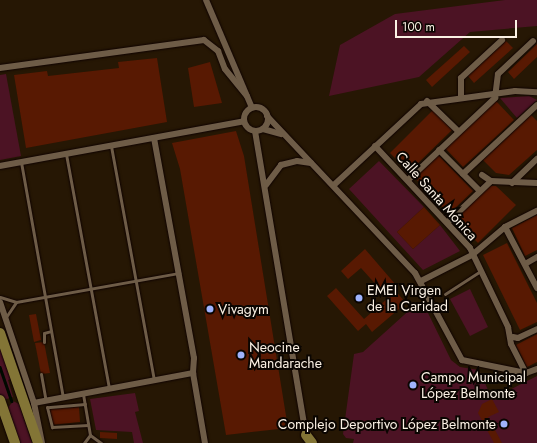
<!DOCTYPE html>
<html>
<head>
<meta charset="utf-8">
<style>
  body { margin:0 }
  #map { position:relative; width:537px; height:443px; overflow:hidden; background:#261704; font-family:Jost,sans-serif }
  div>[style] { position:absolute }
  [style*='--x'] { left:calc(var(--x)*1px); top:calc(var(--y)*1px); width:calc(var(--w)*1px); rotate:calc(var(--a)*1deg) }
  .green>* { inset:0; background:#4c1324 }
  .stream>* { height:2.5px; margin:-1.25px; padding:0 1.25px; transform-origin:1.25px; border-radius:1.25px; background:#010900 }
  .building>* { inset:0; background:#581902 }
  .roads { filter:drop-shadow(0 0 1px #0f0300) drop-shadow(0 0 1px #0f0300) }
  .lane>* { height:3px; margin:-1.5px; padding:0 1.5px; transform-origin:1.5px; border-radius:1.5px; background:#6e5c47 }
  .street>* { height:6px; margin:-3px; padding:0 3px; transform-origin:3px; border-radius:3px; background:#6e5c47 }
  .street>.ring { margin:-3px; padding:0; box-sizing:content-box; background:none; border:6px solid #6e5c47; border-radius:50% }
  .primary>* { height:10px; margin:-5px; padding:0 5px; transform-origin:5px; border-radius:5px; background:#837536 }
  .dots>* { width:11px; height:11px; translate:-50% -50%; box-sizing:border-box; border:2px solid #0a0501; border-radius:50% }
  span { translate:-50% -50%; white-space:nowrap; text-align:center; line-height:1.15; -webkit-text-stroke:4px #0a0501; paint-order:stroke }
  .street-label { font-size:14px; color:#fbf1e4 }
  .poi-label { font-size:14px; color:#fbf1e4 }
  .left { translate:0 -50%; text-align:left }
  .right { translate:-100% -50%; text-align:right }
  .scale { position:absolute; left:395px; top:20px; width:122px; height:18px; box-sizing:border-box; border:2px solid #fbf1e4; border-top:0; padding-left:5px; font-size:12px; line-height:14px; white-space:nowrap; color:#fbf1e4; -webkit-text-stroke:3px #0a0501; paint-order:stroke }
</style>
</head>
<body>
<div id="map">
  <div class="green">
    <div style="clip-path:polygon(505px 0,537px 0,537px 26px,470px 32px,419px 77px,329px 96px,340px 45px,395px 14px)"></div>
    <div style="clip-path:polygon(6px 74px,21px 156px,0 160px,0 75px)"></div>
    <div style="clip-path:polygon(529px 96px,537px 100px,517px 118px,500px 98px)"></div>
    <div style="clip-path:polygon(379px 161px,424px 207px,397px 232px,413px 249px,440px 225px,460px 251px,423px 270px,349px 189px)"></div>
    <div style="clip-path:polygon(470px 289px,488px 327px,470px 336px,450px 299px)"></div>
    <div style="clip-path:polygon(414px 306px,419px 313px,428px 313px,451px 360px,460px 367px,479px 370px,475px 398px,480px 372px,492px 399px,537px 376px,537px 443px,353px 443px,354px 439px,346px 438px,343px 434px,354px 354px,363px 352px)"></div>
    <div style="clip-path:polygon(0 333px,15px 378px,8px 380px,13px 397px,0 401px)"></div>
    <div style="clip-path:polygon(135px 393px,139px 411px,135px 412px,143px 443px,134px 443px,132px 432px,96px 430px,90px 399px)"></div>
    <div style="clip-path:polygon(13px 401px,19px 404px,32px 443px,20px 443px,8px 408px)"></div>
  </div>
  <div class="stream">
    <div style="--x:0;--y:367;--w:36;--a:71"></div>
  </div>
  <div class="building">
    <div style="clip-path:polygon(506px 41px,513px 48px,474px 83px,468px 76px)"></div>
    <div style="clip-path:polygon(537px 44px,537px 57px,514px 79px,508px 72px)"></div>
    <div style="clip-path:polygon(464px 46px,470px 52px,432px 87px,426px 80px)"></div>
    <div style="clip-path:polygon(157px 58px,167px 122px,26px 148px,14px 75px,47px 71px,48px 76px,119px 68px,118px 62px)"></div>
    <div style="clip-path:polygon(210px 62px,222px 103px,194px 107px,188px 68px)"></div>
    <div style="clip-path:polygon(496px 101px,514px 120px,463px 167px,445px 148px)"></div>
    <div style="clip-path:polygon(433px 110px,452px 130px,409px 172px,390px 153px)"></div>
    <div style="clip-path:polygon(531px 115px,537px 121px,537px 150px,509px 175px,496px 173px,483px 160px)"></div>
    <div style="clip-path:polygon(236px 131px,244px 156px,288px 428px,226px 435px,180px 169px,172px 143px)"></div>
    <div style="clip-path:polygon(438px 155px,473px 191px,449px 214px,414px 177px)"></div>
    <div style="clip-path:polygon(490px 186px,496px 186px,516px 205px,478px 243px,455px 219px)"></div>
    <div style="clip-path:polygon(424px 207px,440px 225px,413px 249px,397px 232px)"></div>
    <div style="clip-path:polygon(537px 215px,537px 250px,525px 256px,512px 228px)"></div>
    <div style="clip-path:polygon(507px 243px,537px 303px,537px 322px,520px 330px,483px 255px)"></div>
    <div style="clip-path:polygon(365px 249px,396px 285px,393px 288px,406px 303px,372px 332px,366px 324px,358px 331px,327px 296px,336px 288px,364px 319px,388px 298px,361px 268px,348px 279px,341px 271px)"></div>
    <div style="clip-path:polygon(36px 314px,41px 340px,34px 342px,29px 315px)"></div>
    <div style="clip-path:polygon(537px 334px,537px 362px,527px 367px,516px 345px)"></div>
    <div style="clip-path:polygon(44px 342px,50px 373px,41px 374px,35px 343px)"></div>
    <div style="clip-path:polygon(492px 399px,499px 412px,488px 417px,502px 443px,494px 443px,478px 413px,482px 404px)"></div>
    <div style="clip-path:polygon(79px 407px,80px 422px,51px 425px,50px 409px)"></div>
    <div style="clip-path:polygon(100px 432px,117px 433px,117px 439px,100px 438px)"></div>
  </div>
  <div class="roads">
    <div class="lane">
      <div style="--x:111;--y:146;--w:239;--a:79.6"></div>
      <div style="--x:66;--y:154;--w:238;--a:79.6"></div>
      <div style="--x:21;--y:162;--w:239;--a:79.9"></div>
      <div style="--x:445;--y:294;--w:40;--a:-32.9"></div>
      <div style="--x:0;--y:297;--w:17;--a:17"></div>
      <div style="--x:16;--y:302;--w:166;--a:-10.1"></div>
      <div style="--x:6;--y:317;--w:18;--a:-56"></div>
      <div style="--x:44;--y:342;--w:9;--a:-90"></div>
      <div style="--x:44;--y:333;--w:7;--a:-16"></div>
      <div style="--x:41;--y:374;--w:27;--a:80"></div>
      <div style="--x:83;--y:394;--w:42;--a:80.3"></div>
      <div style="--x:90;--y:435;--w:10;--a:127"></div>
      <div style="--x:85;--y:404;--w:38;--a:175"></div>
      <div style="--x:47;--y:407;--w:21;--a:76"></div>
      <div style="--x:52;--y:427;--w:36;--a:-3"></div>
      <div style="--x:90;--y:435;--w:14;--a:36"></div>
    </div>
    <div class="street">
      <div style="--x:206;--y:0;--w:117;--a:66.9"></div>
      <div style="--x:0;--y:68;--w:206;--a:-7.8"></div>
      <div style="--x:204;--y:40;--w:18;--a:38"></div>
      <div style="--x:218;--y:51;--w:19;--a:69"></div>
      <div style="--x:225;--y:69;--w:35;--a:51"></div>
      <div style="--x:461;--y:97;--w:19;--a:-90"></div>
      <div style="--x:461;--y:78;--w:56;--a:-42.8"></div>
      <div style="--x:427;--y:101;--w:43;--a:44.1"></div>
      <div class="ring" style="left:244px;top:107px;width:18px;height:18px"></div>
      <div style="--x:267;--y:116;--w:216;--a:46.7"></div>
      <div style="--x:415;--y:273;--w:99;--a:61.6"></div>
      <div style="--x:462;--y:360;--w:65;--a:11.5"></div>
      <div style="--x:526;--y:373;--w:12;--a:-20"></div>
      <div style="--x:263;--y:129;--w:19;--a:16"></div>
      <div style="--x:255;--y:131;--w:308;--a:80.5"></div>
      <div style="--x:154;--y:138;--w:224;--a:79.7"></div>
      <div style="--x:194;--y:358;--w:15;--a:94"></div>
      <div style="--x:193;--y:373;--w:71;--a:80.3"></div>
      <div style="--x:375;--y:146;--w:139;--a:47"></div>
      <div style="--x:470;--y:248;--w:88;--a:64.3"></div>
      <div style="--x:508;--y:327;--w:17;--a:80"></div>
      <div style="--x:511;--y:344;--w:33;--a:63"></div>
      <div style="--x:439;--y:150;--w:58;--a:45"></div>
      <div style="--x:0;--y:166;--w:248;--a:-10.4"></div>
      <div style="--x:463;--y:174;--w:101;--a:-43"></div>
      <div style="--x:482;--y:175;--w:11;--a:34"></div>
      <div style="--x:491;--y:181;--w:46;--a:2.5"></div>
      <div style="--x:408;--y:180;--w:120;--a:-43.3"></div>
      <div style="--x:495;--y:98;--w:24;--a:-83"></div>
      <div style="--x:498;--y:74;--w:48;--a:-43.3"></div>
      <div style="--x:512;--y:183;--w:35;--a:-44"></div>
      <div style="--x:335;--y:184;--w:117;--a:-42.9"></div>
      <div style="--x:421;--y:104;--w:95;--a:-7.9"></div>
      <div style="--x:515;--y:91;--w:22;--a:3"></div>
      <div style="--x:266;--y:185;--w:25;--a:-53"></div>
      <div style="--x:281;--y:165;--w:16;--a:-14"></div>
      <div style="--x:297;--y:161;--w:14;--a:8"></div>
      <div style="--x:448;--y:222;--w:59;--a:-43.6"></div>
      <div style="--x:505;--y:227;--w:69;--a:62.3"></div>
      <div style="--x:525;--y:264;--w:14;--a:-30"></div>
      <div style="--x:421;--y:281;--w:57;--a:-27"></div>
      <div style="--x:472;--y:255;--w:43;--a:-40.3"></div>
      <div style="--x:505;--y:227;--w:36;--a:-27"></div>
      <div style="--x:0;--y:302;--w:107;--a:71.4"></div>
      <div style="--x:34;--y:403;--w:41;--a:78.7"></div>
      <div style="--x:513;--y:337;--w:5;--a:11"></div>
      <div style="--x:518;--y:338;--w:21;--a:-25"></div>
      <div style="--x:34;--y:403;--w:162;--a:-10.7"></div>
    </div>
    <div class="primary">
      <div style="--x:0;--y:333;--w:116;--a:70.9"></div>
      <div style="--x:0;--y:400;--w:46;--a:70.8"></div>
      <div style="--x:306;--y:435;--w:10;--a:53"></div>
    </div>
  </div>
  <div class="dots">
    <div style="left:359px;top:298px;background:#9fb3fd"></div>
    <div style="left:210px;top:309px;background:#9fb3fd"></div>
    <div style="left:241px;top:355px;background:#9fb3fd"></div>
    <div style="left:413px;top:385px;background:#9fb3fd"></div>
    <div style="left:504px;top:424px;background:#9fb3fd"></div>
  </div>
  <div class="street-label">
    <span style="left:437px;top:196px;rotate:48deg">Calle Santa Mónica</span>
  </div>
  <div class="poi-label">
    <span class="left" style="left:367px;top:298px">EMEI Virgen<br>de la Caridad</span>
    <span class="left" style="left:218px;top:309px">Vivagym</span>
    <span class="left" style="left:249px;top:355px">Neocine<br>Mandarache</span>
    <span class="left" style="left:421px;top:385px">Campo Municipal<br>López Belmonte</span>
    <span class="right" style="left:496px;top:424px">Complejo Deportivo López Belmonte</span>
  </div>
  <div class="scale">100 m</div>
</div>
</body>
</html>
